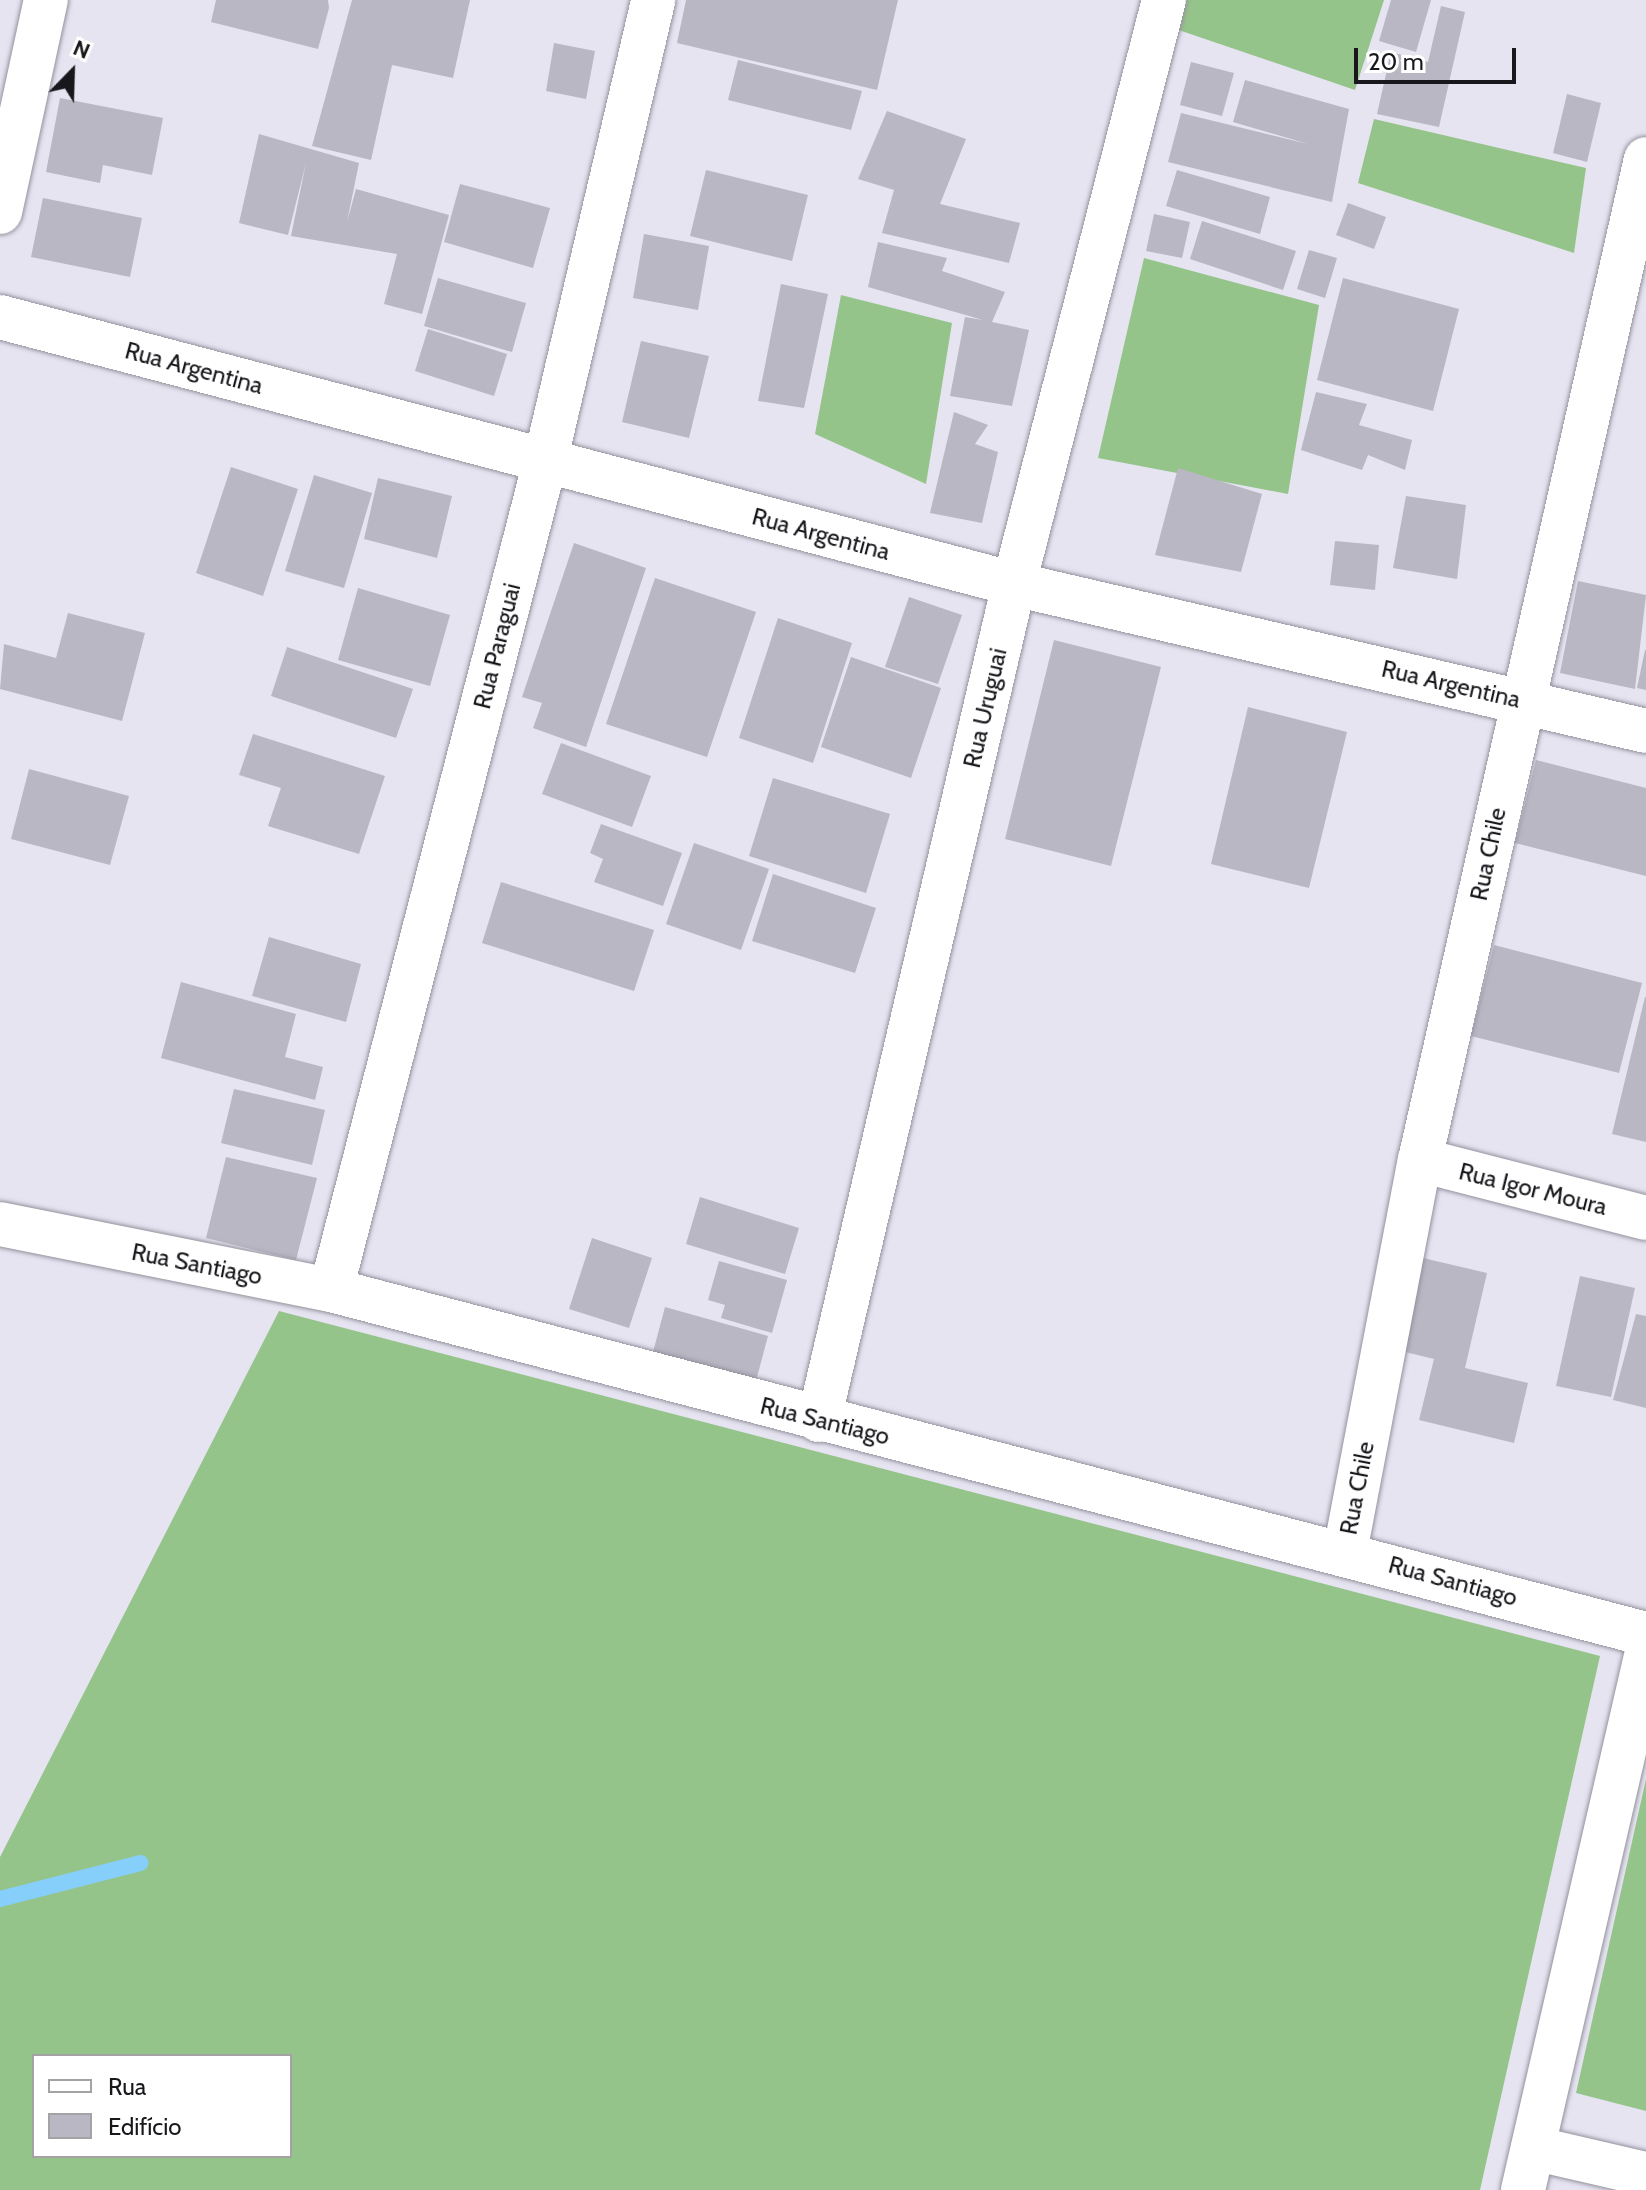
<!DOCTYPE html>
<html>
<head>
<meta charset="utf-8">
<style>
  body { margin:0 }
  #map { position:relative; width:1646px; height:2190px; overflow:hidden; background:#e6e4f1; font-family:Cabin,sans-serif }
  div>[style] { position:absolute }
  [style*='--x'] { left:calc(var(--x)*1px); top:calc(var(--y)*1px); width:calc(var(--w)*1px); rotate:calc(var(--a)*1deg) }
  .forest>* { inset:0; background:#95c48a }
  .stream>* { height:16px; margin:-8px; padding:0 8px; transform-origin:8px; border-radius:8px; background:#87cffb }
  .building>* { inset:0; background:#b8b7c3 }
  .roads { filter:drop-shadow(0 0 2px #93929d) drop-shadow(0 0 2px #93929d) }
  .minor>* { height:44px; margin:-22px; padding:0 22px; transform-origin:22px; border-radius:22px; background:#fff }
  span { translate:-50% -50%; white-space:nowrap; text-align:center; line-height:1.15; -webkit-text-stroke:7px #fff; paint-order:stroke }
  .street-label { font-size:24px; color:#18171c }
  .legend { position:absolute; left:32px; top:2054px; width:260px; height:104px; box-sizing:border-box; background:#fff; border:2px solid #a3a2a4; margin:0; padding:10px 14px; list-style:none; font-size:24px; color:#18171c }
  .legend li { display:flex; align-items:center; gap:16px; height:40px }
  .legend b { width:40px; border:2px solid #a3a2a4 }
  .north { position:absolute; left:32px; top:32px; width:80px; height:80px; -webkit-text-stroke:6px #fff; paint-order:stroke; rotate:23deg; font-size:22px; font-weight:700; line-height:32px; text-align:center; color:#18171c }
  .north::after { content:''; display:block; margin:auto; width:28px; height:36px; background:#18171c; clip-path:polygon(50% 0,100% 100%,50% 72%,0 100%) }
  .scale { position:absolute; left:1354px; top:48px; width:162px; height:36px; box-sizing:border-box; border:4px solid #18171c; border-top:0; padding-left:10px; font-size:24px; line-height:28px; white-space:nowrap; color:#18171c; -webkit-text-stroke:6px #fff; paint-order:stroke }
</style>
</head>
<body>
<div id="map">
  <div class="forest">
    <div style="clip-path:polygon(1166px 0,1384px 0,1355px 90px,1158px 23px)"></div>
    <div style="clip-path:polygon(1374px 119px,1586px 168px,1574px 253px,1358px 183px)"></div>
    <div style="clip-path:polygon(1144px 258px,1319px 305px,1288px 494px,1098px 458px)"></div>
    <div style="clip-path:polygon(841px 295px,952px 323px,926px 484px,815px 434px)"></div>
    <div style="clip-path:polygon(evenodd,279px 1311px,1600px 1656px,1480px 2190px,0 2190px,0 1857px,279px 1311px,34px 2056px,290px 2056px,290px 2156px,34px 2156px,34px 2056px)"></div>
    <div style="clip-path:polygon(1646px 1779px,1646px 2111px,1576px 2093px)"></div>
  </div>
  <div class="stream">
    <div style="--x:0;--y:1899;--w:145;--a:-14.4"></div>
  </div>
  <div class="building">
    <div style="clip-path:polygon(216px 0,328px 0,329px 8px,318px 49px,211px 22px)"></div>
    <div style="clip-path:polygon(352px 0,470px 0,453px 78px,392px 65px,371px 160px,312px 146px)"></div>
    <div style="clip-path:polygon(686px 0,898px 0,877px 90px,677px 43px)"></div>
    <div style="clip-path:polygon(1391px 0,1431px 0,1416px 52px,1379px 41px)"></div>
    <div style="clip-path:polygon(1441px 6px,1465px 12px,1439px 127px,1377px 114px,1391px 52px,1428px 62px)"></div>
    <div style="clip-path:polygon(554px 43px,595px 51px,586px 99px,546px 91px)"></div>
    <div style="clip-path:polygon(738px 60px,862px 91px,851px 130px,728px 100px)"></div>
    <div style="clip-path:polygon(1191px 62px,1234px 73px,1222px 116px,1180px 105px)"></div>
    <div style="clip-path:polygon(1245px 80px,1349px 109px,1332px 202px,1168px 162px,1181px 113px,1308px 144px,1233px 122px)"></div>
    <div style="clip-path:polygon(1567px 94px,1601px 103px,1587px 162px,1553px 153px)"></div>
    <div style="clip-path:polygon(60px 98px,163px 118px,152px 175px,103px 165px,100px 183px,46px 172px)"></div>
    <div style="clip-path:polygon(887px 111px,966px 139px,940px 204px,1020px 223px,1009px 263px,882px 233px,894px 190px,858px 179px)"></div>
    <div style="clip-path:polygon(259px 134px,359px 163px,347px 222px,356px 189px,449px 215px,422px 314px,384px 304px,397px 254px,291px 236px,306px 163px,288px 235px,239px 223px)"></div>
    <div style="clip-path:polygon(706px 170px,808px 195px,792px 261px,690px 236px)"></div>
    <div style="clip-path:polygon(1177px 170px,1270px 197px,1260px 234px,1166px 206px)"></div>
    <div style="clip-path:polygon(460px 184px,550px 208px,533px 268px,444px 242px)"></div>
    <div style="clip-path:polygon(43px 198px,142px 218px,130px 277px,31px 257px)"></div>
    <div style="clip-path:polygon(1348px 203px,1386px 217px,1374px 249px,1336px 235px)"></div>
    <div style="clip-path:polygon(1154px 214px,1190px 222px,1182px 258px,1146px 251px)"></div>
    <div style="clip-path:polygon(1202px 221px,1296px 251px,1283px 290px,1190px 259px)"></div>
    <div style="clip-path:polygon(644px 234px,709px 246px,698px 310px,633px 298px)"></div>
    <div style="clip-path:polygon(878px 242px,947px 258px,942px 271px,1005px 292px,992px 322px,1029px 330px,1012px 406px,950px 396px,965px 317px,983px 320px,868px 287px)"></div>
    <div style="clip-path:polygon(1309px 250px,1337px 258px,1325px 298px,1297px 289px)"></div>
    <div style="clip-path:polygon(438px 278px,526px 303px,512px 352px,424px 326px)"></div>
    <div style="clip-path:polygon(1343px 278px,1459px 309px,1433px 411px,1317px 380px)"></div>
    <div style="clip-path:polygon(781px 284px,828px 294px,804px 408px,758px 401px)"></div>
    <div style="clip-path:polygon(428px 329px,507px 354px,494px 396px,415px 371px)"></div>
    <div style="clip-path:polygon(641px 341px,709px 356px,689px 438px,622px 422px)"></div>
    <div style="clip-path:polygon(1316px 392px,1367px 404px,1359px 425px,1412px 440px,1405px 470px,1368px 455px,1362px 470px,1301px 450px)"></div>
    <div style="clip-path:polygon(954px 412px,988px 425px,975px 444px,998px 452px,982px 523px,930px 513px)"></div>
    <div style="clip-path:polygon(231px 467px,298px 489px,263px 596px,196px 573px)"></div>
    <div style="clip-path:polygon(1178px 468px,1262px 494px,1241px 572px,1155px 555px)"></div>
    <div style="clip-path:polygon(314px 475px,372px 493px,344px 588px,285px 571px)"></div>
    <div style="clip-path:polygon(378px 478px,452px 496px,437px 558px,364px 539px)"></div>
    <div style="clip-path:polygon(1406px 496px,1466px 505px,1457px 579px,1393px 568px)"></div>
    <div style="clip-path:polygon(1335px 541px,1379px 545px,1375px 590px,1330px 585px)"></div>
    <div style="clip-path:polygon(574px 543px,646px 568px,586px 747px,533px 728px,542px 703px,522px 697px)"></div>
    <div style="clip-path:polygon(655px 578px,756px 612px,707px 757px,606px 724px)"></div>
    <div style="clip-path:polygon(1578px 581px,1646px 595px,1635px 689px,1560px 673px)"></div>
    <div style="clip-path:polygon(358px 588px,450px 615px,430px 686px,338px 660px)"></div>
    <div style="clip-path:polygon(909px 597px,962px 615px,938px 684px,885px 667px)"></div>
    <div style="clip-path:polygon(68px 613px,145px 633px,122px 721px,0 689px,4px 644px,56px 658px)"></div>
    <div style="clip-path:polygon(778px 618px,852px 643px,813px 763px,739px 738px)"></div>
    <div style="clip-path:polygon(1054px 640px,1161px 667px,1111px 866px,1005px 839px)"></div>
    <div style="clip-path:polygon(287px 647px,413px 689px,396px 738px,271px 696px)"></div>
    <div style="clip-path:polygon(1645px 650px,1646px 650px,1646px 690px,1637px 688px)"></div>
    <div style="clip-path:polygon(851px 657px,941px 688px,911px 778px,821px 747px)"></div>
    <div style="clip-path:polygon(1248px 707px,1347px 732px,1309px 888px,1211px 864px)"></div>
    <div style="clip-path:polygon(253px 734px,385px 776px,359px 854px,268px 826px,281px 788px,239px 775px)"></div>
    <div style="clip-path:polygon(561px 743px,651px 776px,632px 827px,542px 794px)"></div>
    <div style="clip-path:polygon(1536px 760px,1646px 788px,1646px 876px,1515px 843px)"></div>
    <div style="clip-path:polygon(29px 769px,129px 796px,110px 865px,11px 839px)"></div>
    <div style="clip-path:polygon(773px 778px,890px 814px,866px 893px,749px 856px)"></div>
    <div style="clip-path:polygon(601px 824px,682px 853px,663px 906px,594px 882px,603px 859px,590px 853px)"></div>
    <div style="clip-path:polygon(694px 843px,769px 869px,741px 950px,666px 924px)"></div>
    <div style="clip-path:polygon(773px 874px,876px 908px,855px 973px,752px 941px)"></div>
    <div style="clip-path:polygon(501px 882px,654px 930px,634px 991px,482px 943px)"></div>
    <div style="clip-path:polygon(269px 937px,361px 964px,346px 1022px,252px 996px)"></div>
    <div style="clip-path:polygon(1494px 945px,1642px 983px,1619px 1073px,1471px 1036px)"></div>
    <div style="clip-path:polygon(181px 982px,296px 1014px,285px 1057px,323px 1067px,315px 1100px,161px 1058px)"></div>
    <div style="clip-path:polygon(1645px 997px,1646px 997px,1646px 1142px,1612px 1134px)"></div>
    <div style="clip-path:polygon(234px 1089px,325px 1110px,312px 1165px,221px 1143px)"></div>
    <div style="clip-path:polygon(226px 1157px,317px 1178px,296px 1260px,206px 1238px)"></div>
    <div style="clip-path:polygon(700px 1197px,799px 1228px,785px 1274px,686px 1244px)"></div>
    <div style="clip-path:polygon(592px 1238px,652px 1258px,629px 1328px,569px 1309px)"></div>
    <div style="clip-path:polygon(1423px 1258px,1487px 1273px,1465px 1368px,1528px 1383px,1514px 1443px,1419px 1420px,1434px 1359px,1401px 1351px)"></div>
    <div style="clip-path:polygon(719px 1261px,787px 1280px,772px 1333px,721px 1318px,725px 1305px,708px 1300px)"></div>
    <div style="clip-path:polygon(1580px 1276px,1635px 1288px,1611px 1397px,1556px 1386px)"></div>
    <div style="clip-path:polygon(665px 1307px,768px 1336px,756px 1381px,653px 1352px)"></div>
    <div style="clip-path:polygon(1636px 1314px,1646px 1316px,1646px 1408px,1613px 1400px)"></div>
  </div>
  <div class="roads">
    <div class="minor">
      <div style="--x:0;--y:212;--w:217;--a:-77.8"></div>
      <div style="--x:0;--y:317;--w:1049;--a:14.75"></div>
      <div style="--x:1014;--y:584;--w:649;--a:13.09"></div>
      <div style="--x:1420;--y:1160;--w:233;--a:14.4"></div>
      <div style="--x:0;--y:1224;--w:338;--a:11.3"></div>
      <div style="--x:331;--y:1290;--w:1359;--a:14.66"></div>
      <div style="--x:331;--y:1290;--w:855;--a:-75.51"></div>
      <div style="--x:545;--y:462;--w:474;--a:-76.8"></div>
      <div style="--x:819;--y:1420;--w:858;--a:-76.87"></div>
      <div style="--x:1014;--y:584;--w:603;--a:-75.6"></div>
      <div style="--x:1345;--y:1552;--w:399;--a:-79.2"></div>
      <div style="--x:1420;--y:1160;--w:1026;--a:-77.28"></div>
      <div style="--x:1533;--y:2148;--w:116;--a:13"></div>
      <div style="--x:1523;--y:2190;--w:548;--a:-77.03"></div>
    </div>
  </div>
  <div class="street-label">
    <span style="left:194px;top:368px;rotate:15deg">Rua Argentina</span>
    <span style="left:821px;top:534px;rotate:15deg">Rua Argentina</span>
    <span style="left:497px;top:646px;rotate:-76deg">Rua Paraguai</span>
    <span style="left:1451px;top:684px;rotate:13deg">Rua Argentina</span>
    <span style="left:985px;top:708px;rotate:-77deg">Rua Uruguai</span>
    <span style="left:1488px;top:854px;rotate:-78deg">Rua Chile</span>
    <span style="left:1533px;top:1189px;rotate:14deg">Rua Igor Moura</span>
    <span style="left:197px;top:1264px;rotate:11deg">Rua Santiago</span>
    <span style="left:825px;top:1421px;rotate:14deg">Rua Santiago</span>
    <span style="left:1357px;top:1488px;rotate:-79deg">Rua Chile</span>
    <span style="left:1453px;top:1581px;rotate:15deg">Rua Santiago</span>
  </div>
  <ul class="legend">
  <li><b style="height:10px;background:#fff"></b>Rua</li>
  <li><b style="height:22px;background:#b8b7c3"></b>Edifício</li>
  </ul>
  <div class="north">N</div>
  <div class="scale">20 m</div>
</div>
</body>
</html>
